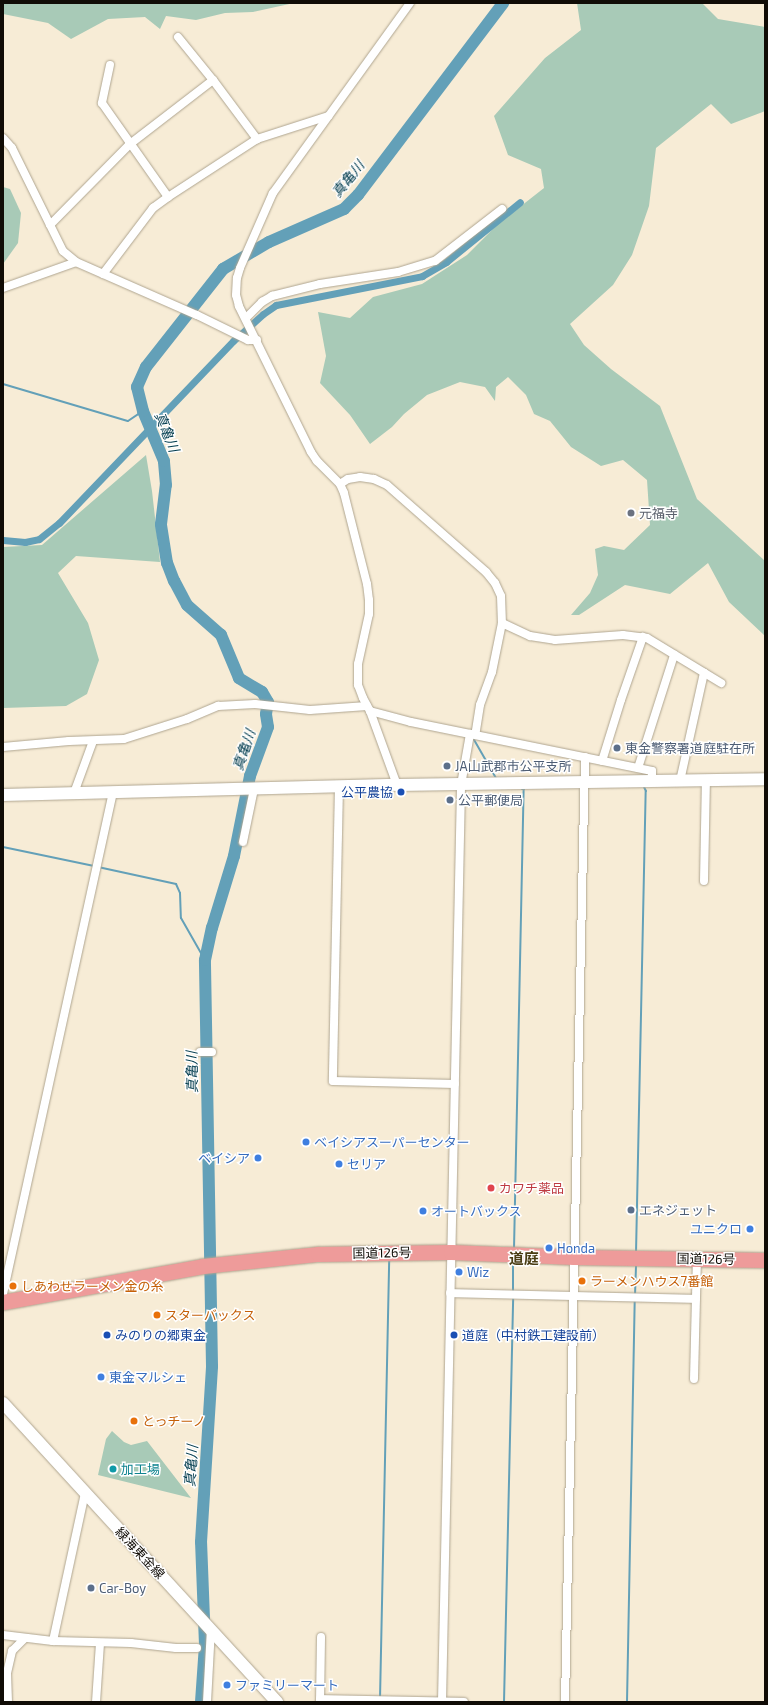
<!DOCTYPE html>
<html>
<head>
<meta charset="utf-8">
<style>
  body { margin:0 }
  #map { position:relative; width:768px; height:1705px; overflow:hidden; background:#f7ecd6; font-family:"Exo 2","Noto Sans JP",sans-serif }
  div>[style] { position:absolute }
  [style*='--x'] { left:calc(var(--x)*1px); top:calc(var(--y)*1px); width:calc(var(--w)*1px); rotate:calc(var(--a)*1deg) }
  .green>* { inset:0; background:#a8cab7 }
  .stream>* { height:2px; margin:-1px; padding:0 1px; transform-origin:1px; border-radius:1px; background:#63a0b8 }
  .canal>* { height:7px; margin:-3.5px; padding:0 3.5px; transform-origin:3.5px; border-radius:3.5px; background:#63a0b8 }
  .river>* { height:12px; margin:-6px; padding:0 6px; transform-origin:6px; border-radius:6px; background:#63a0b8 }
  .roads { filter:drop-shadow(0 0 1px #afa590) drop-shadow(0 0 1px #afa590) }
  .street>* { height:8px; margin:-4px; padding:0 4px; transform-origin:4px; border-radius:4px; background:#fff }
  .secondary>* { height:12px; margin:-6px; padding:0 6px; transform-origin:6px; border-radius:6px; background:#fff }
  .highway>* { height:15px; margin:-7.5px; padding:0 7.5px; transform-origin:7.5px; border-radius:7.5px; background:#ee9b9a }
  .dots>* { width:11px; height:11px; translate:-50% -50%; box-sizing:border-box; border:2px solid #fff; border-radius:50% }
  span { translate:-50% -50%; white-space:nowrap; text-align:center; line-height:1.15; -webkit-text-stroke:3px #fff; paint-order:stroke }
  .worship-label { font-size:13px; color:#5b616d }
  .left { translate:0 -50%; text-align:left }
  .service-label { font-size:13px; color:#4e5e75 }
  .transit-label { font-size:13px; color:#164399 }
  .right { translate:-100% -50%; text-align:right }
  .shop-label { font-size:13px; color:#366cbe }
  .health-label { font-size:13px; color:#be3a42 }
  .street-label { font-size:13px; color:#100c06 }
  .food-label { font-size:13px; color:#c56008 }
  .culture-label { font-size:13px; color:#0d838f }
  .water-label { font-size:14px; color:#013b4d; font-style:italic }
  .quarter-label { font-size:15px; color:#4a3d14; font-weight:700 }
  .frame { position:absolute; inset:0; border:4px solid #100c06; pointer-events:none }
</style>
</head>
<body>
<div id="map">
  <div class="green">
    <div style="clip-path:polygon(3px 3px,294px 3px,253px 12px,225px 13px,196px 20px,166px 16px,160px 29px,145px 17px,108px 19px,71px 39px,48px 23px,3px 14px)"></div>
    <div style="clip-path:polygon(577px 3px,702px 3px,718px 19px,765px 27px,765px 111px,731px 124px,711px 104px,656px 148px,649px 206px,632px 255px,613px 285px,570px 324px,584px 345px,611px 369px,660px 406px,697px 499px,765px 561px,765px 636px,729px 602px,708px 563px,670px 594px,625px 585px,579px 615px,571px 615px,590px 593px,598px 575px,595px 549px,604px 546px,624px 550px,650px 525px,647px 480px,623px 460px,601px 466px,571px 447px,550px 421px,534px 414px,526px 395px,508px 377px,496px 387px,495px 401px,485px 387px,460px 382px,427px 395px,404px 414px,392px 427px,370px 444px,350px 415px,320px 383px,326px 356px,318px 312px,350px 318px,373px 297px,422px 284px,467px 255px,497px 225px,544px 188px,541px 169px,508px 155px,494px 116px,545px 58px,581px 30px)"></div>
    <div style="clip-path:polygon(3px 187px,10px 189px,21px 213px,18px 243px,3px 264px)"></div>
    <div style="clip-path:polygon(146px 455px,152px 491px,160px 562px,76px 556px,58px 573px,88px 623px,99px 660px,87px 694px,66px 706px,3px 708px,3px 547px,42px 545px)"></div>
    <div style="clip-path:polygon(112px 1431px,124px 1442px,131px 1445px,147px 1441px,191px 1498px,98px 1475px,106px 1439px)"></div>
  </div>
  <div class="stream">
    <div style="--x:3;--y:384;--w:130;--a:16.5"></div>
    <div style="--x:128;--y:421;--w:18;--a:-34"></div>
    <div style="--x:473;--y:738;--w:46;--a:60.1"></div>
    <div style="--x:3;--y:847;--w:93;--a:11.8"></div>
    <div style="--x:98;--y:867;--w:80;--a:12.3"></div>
    <div style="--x:176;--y:884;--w:10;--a:66"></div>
    <div style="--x:180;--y:893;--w:25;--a:88"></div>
    <div style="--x:181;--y:918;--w:48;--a:60.3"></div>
    <div style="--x:514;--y:1249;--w:460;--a:-88.8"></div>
    <div style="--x:524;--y:789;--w:2;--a:180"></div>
    <div style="--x:636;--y:1253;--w:462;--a:-88.8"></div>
    <div style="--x:646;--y:791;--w:4;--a:-117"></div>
    <div style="--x:513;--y:1293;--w:34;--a:-90"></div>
    <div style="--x:635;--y:1295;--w:32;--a:-88"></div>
    <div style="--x:380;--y:1699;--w:438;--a:-88.8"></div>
    <div style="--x:504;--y:1702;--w:405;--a:-88.7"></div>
    <div style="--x:627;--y:1702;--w:403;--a:-88.9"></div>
  </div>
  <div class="canal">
    <div style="--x:3;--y:540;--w:22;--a:5"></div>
    <div style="--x:25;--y:542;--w:14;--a:-12"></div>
    <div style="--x:39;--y:539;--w:26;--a:-39"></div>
    <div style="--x:59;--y:523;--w:252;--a:-46.3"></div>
    <div style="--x:233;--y:341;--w:40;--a:-42"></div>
    <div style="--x:263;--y:314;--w:16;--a:-35"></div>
    <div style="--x:276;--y:305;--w:149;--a:-11.2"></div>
    <div style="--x:422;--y:276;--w:28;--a:-30"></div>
    <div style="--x:446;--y:262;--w:95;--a:-39"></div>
  </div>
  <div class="river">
    <div style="--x:201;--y:1702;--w:57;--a:-86"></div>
    <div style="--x:205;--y:1645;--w:103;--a:-92.2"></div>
    <div style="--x:201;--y:1542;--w:176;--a:-86.4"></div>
    <div style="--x:212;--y:1366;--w:406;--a:-91"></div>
    <div style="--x:205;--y:960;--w:33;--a:-78"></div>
    <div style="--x:212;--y:928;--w:75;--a:-73"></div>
    <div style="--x:234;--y:856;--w:82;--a:-78.7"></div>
    <div style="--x:250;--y:776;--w:52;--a:-69.8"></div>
    <div style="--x:268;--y:727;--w:13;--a:-99"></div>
    <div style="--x:266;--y:714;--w:12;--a:-81"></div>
    <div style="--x:268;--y:702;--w:12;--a:-121"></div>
    <div style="--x:262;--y:692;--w:27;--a:-149"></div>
    <div style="--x:239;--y:678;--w:47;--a:-112.7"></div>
    <div style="--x:221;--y:635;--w:45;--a:-138.6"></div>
    <div style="--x:187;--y:605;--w:27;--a:-118"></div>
    <div style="--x:174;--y:581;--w:19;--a:-111"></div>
    <div style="--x:167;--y:563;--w:39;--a:-99"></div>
    <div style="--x:161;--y:524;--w:39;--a:-83"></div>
    <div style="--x:166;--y:485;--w:24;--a:-95"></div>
    <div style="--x:164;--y:461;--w:54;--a:-112.8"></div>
    <div style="--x:143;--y:411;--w:25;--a:-104"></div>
    <div style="--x:137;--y:387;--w:22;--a:-66"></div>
    <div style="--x:146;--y:367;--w:125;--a:-51.8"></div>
    <div style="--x:223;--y:269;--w:53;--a:-30.4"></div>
    <div style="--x:269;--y:242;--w:82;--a:-23.7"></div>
    <div style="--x:344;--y:209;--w:20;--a:-45"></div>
    <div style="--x:358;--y:195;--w:241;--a:-52.9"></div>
  </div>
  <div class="roads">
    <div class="street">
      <div style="--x:178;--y:37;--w:55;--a:50.9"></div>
      <div style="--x:213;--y:80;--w:74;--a:53.3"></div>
      <div style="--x:110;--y:65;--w:39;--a:102"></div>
      <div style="--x:102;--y:103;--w:115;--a:54.9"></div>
      <div style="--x:3;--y:138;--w:13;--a:48"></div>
      <div style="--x:12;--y:148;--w:115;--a:63.7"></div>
      <div style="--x:63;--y:251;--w:17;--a:40"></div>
      <div style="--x:76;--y:262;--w:132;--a:23.7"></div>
      <div style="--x:197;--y:315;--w:57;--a:26.1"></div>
      <div style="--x:248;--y:340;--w:9;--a:0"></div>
      <div style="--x:50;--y:225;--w:114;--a:-45.4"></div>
      <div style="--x:130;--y:144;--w:105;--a:-37.6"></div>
      <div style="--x:103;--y:274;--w:83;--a:-52.9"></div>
      <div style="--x:153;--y:208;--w:19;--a:-36"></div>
      <div style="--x:168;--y:197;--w:106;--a:-33.1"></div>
      <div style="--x:257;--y:139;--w:75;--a:-17.9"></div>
      <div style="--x:3;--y:288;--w:77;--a:-19.6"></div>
      <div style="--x:246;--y:318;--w:23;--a:-45"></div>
      <div style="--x:262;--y:302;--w:12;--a:-31"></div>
      <div style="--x:272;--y:296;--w:49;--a:-14"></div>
      <div style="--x:320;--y:284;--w:79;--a:-8.7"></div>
      <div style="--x:398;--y:272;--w:39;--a:-17"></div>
      <div style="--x:435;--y:261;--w:85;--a:-37.8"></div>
      <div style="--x:340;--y:484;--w:9;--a:-32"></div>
      <div style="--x:348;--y:479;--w:12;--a:-9"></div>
      <div style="--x:360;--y:477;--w:14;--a:8"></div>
      <div style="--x:374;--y:479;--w:14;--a:25"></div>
      <div style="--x:387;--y:485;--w:132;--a:41.3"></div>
      <div style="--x:486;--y:572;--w:14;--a:51"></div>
      <div style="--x:495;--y:583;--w:14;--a:65"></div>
      <div style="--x:501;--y:596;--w:27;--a:88"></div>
      <div style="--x:502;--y:623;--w:50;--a:101.5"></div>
      <div style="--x:492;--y:672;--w:35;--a:110"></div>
      <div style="--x:480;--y:705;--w:30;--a:99"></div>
      <div style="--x:502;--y:623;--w:31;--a:25"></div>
      <div style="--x:530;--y:636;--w:25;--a:9"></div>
      <div style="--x:555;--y:640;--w:68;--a:-4.2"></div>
      <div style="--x:623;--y:635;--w:24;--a:7"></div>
      <div style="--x:647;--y:638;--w:87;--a:31.3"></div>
      <div style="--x:370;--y:711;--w:42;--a:15"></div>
      <div style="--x:411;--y:722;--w:246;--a:11.5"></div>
      <div style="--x:652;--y:771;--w:10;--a:90"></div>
      <div style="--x:3;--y:747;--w:66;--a:-5.2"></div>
      <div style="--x:69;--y:741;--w:55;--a:-2.1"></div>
      <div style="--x:124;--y:739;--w:66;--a:-17.6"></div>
      <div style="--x:187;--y:719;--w:34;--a:-23"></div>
      <div style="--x:218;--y:706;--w:37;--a:-3"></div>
      <div style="--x:255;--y:704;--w:55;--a:6.2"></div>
      <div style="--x:310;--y:710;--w:57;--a:-4"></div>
      <div style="--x:602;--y:761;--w:64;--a:-72.7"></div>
      <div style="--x:621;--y:700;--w:67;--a:-70.8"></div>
      <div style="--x:638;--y:768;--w:119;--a:-72.3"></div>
      <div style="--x:680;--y:781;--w:111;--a:-77.5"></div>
      <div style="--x:397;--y:785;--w:79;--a:-110"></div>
      <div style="--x:370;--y:711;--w:15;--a:-118"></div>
      <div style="--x:363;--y:698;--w:14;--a:-111"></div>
      <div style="--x:358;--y:685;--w:21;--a:-90"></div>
      <div style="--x:358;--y:664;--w:51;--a:-77.6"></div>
      <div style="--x:369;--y:614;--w:14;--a:-90"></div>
      <div style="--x:369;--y:600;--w:16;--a:-97"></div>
      <div style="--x:367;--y:584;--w:94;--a:-104.2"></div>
      <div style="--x:344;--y:493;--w:10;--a:-114"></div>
      <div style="--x:340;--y:484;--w:33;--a:-135"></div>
      <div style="--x:317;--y:461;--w:11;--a:-124"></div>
      <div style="--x:311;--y:452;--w:163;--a:-116.3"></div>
      <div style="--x:239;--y:306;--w:11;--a:-105"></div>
      <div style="--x:236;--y:295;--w:17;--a:-87"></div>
      <div style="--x:237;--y:278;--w:10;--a:-73"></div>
      <div style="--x:240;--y:268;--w:82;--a:-66.3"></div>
      <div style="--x:273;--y:193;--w:234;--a:-54.2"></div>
      <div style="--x:339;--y:786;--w:295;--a:91.2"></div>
      <div style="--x:333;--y:1081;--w:122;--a:1.4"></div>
      <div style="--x:74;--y:793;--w:55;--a:-69.9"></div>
      <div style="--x:243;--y:842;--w:54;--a:-78.3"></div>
      <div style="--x:704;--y:881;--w:101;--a:-88.9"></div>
      <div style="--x:200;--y:1052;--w:12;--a:0"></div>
      <div style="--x:450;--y:1293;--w:246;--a:1.4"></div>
      <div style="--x:3;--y:1294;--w:514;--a:-77.64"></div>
      <div style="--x:694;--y:1379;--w:120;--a:-88.6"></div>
      <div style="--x:3;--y:1635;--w:50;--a:6.8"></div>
      <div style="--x:53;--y:1641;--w:78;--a:1.5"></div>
      <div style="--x:131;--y:1643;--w:45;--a:6.3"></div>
      <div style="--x:176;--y:1648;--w:21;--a:0"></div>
      <div style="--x:53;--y:1641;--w:151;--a:-77.8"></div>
      <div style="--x:320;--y:1699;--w:144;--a:1.2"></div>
      <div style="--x:8;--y:1702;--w:29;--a:-92"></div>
      <div style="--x:7;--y:1673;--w:23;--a:-77"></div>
      <div style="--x:12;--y:1651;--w:17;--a:-45"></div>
      <div style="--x:96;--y:1702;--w:59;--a:-86.1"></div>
      <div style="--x:207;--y:1702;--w:73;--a:-86.9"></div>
      <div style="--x:320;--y:1702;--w:65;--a:-89.1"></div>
      <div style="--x:442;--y:1702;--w:917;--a:-88.81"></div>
      <div style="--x:461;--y:785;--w:52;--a:-80"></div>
      <div style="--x:565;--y:1702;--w:945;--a:-88.79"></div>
    </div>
    <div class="secondary">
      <div style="--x:3;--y:795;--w:394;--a:-1.5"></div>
      <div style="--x:397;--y:785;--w:368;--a:-0.9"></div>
      <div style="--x:3;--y:1403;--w:406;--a:47.5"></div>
    </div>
    <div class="highway">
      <div style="--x:3;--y:1302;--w:203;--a:-10.2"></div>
      <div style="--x:203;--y:1266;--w:116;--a:-6"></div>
      <div style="--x:318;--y:1254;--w:133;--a:-0.9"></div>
      <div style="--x:451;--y:1252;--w:123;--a:2.3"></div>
      <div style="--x:574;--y:1257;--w:191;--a:0.9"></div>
    </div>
  </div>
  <div class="dots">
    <div style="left:631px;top:513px;background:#6b7280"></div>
    <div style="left:617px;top:748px;background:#5c6f8a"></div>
    <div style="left:447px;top:766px;background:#5c6f8a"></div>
    <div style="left:401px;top:792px;background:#1a4fb4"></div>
    <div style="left:450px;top:800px;background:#5c6f8a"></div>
    <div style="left:306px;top:1142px;background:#3f7fe0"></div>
    <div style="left:258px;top:1158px;background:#3f7fe0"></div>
    <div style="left:339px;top:1164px;background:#3f7fe0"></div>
    <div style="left:491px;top:1188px;background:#e0444e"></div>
    <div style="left:631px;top:1210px;background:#5c6f8a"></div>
    <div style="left:423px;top:1211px;background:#3f7fe0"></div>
    <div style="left:750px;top:1229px;background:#3f7fe0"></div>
    <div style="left:549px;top:1248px;background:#3f7fe0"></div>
    <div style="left:459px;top:1272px;background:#3f7fe0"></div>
    <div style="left:582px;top:1281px;background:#e8710a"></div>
    <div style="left:13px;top:1286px;background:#e8710a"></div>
    <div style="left:157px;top:1315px;background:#e8710a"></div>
    <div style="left:107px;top:1335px;background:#1a4fb4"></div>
    <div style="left:454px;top:1335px;background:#1a4fb4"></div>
    <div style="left:101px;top:1377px;background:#3f7fe0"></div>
    <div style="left:134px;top:1421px;background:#e8710a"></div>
    <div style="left:113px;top:1469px;background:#0f9aa8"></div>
    <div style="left:91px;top:1588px;background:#5c6f8a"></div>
    <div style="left:227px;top:1685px;background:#3f7fe0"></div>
  </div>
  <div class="worship-label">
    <span class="left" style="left:639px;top:513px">元福寺</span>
  </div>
  <div class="service-label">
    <span class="left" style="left:625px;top:748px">東金警察署道庭駐在所</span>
    <span class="left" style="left:455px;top:766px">JA山武郡市公平支所</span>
    <span class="left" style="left:458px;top:800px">公平郵便局</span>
    <span class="left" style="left:639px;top:1210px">エネジェット</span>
    <span class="left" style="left:99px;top:1588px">Car-Boy</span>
  </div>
  <div class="transit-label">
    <span class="right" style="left:393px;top:792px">公平農協</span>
    <span class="left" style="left:115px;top:1335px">みのりの郷東金</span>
    <span class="left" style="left:462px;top:1335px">道庭（中村鉄工建設前）</span>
  </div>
  <div class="shop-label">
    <span class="left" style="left:314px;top:1142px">ベイシアスーパーセンター</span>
    <span class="right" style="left:250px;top:1158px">ベイシア</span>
    <span class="left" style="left:347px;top:1164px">セリア</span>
    <span class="left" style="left:431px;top:1211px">オートバックス</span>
    <span class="right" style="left:742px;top:1229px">ユニクロ</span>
    <span class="left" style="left:557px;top:1248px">Honda</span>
    <span class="left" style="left:467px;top:1272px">Wiz</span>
    <span class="left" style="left:109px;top:1377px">東金マルシェ</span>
    <span class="left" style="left:235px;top:1685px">ファミリーマート</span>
  </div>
  <div class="health-label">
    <span class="left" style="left:499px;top:1188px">カワチ薬品</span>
  </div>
  <div class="street-label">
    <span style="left:382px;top:1253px;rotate:-1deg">国道126号</span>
    <span style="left:706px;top:1259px;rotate:1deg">国道126号</span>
    <span style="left:140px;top:1553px;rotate:47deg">緑海東金線</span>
  </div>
  <div class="food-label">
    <span class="left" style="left:590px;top:1281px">ラーメンハウス7番館</span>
    <span class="left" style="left:21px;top:1286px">しあわせラーメン金の糸</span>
    <span class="left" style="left:165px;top:1315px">スターバックス</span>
    <span class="left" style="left:142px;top:1421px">とっチーノ</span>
  </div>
  <div class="culture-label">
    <span class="left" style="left:121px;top:1469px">加工場</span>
  </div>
  <div class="water-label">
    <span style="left:348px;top:179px;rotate:-51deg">真亀川</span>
    <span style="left:167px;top:432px;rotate:68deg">真亀川</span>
    <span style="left:244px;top:750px;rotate:-71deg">真亀川</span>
    <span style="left:192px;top:1072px;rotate:-91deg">真亀川</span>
    <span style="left:191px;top:1466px;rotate:-86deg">真亀川</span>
  </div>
  <div class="quarter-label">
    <span style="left:524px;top:1259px">道庭</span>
  </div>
  <div class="frame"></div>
</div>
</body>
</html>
